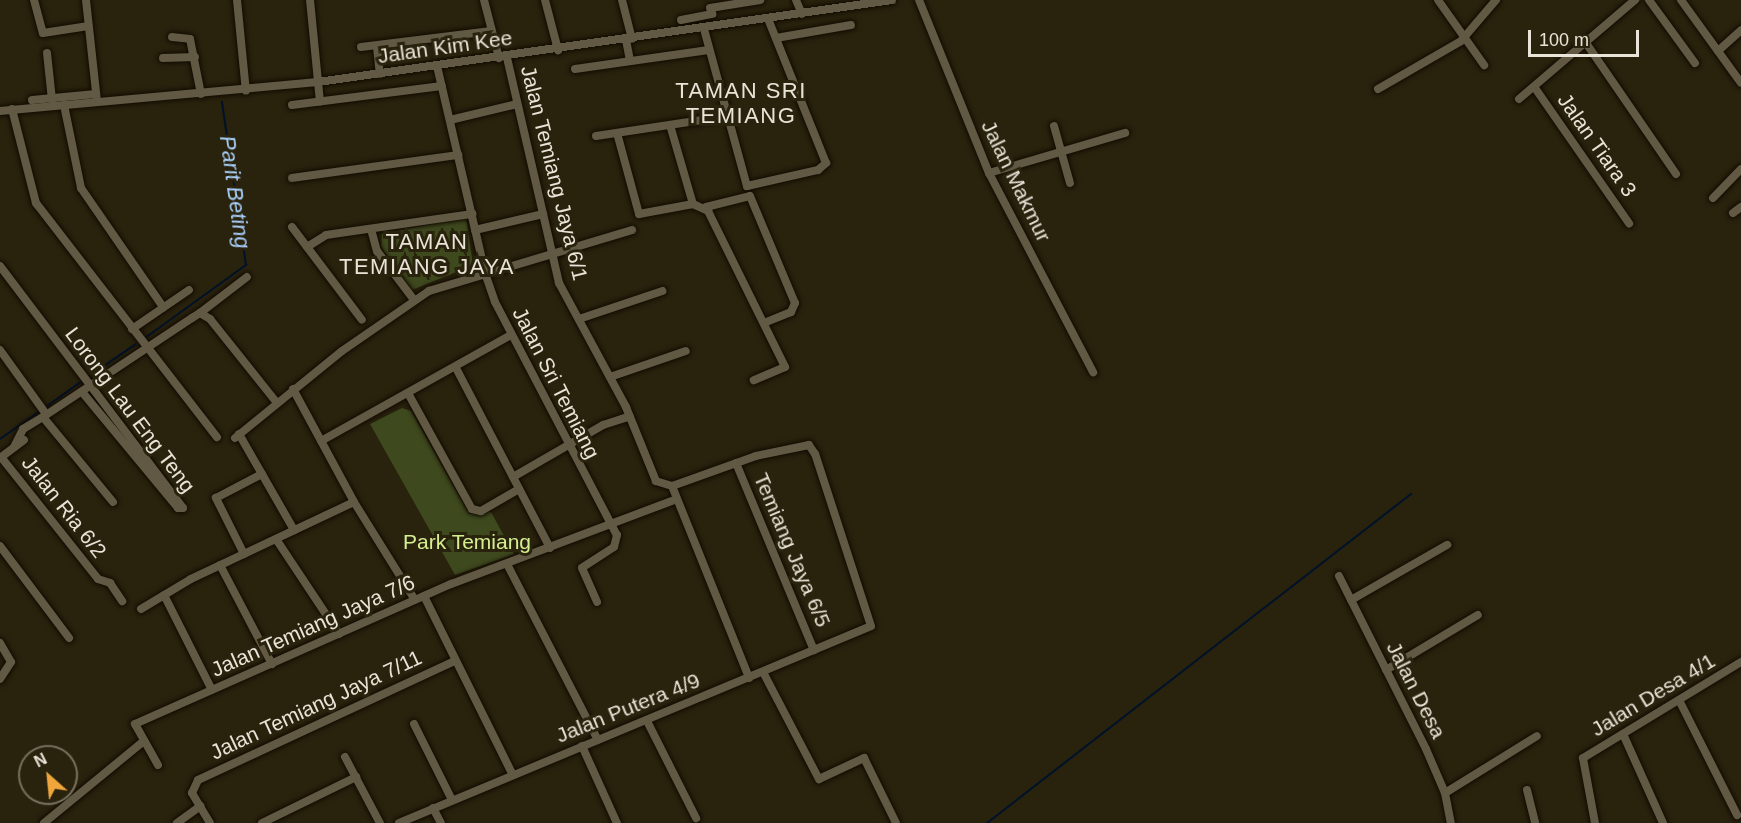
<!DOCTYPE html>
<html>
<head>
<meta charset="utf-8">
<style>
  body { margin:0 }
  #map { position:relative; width:1741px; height:823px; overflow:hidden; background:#29220d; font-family:Helvetica,sans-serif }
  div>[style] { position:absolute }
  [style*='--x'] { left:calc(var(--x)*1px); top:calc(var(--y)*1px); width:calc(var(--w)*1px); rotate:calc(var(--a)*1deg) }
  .green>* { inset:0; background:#3e491e }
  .stream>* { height:2px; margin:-1px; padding:0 1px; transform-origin:1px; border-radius:1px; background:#001229 }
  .roads { filter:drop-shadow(0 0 2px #120b00) drop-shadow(0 0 2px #120b00) }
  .minor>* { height:8px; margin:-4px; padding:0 4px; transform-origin:4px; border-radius:4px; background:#615943 }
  span { translate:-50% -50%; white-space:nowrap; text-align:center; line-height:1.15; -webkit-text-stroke:6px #29220d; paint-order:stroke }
  .street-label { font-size:21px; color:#e9e4d8 }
  .park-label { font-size:21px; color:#d4ee90 }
  .neighbourhood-label { font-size:22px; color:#e9e4d8; letter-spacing:1.5px }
  .water-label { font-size:22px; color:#aad1fc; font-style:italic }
  .north { position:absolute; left:18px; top:745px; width:60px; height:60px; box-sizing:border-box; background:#29220d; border:2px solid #76705e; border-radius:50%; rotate:333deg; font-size:16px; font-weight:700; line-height:24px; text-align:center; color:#e9e4d8 }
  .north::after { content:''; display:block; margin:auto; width:21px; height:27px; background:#efa73d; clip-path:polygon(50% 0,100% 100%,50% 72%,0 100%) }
  .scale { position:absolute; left:1528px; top:30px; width:111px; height:27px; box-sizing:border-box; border:3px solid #e9e4d8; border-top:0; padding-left:8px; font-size:18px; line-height:21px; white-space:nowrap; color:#e9e4d8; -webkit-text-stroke:4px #29220d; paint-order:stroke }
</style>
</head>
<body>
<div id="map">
  <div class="green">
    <div style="clip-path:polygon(466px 217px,473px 265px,412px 290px,381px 247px,382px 234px)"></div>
    <div style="clip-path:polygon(402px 408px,411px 411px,469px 514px,491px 512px,514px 554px,455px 575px,370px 424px)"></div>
  </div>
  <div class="stream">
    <div style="--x:145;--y:338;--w:125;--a:-35.9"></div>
    <div style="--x:246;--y:265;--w:165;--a:-98.4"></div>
    <div style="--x:92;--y:374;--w:53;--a:-34.3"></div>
    <div style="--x:47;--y:406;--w:43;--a:-35.5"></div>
    <div style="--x:0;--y:439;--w:49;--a:-35"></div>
    <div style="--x:987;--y:823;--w:537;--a:-37.81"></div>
  </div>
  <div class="roads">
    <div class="minor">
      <div style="--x:34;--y:0;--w:34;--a:75"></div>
      <div style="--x:43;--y:33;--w:46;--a:-8.8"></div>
      <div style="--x:86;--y:0;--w:102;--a:83.8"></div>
      <div style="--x:237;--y:0;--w:91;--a:84.4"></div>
      <div style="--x:310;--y:0;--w:102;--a:84.4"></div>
      <div style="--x:484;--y:0;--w:60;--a:75.5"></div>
      <div style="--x:545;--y:0;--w:52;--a:75.4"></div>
      <div style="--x:622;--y:0;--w:40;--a:75.6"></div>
      <div style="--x:796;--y:0;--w:15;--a:67"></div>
      <div style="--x:919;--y:0;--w:187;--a:68"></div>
      <div style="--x:989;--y:173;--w:225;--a:62.4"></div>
      <div style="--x:1438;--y:0;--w:80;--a:54.7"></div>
      <div style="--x:1649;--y:0;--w:78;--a:53.9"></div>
      <div style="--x:1681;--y:0;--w:102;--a:54.1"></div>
      <div style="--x:710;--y:8;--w:51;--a:-9.1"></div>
      <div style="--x:681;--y:20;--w:32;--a:-11"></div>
      <div style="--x:704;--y:29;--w:163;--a:74.7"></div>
      <div style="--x:747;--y:186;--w:73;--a:-12.7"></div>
      <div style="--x:818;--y:170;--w:11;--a:-41"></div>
      <div style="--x:826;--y:163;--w:155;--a:-111.9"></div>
      <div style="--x:172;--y:37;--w:18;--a:6"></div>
      <div style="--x:190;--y:39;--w:56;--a:78.7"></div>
      <div style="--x:776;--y:38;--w:76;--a:-9.8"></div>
      <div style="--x:626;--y:40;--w:20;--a:79"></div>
      <div style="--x:1586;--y:43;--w:159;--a:55.5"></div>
      <div style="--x:361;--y:47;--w:131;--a:-7"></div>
      <div style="--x:377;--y:47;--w:27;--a:84"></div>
      <div style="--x:1718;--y:51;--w:31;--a:-42"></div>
      <div style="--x:47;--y:53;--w:47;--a:83.9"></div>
      <div style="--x:163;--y:58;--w:32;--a:-2"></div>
      <div style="--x:437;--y:66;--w:212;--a:76.9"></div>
      <div style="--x:485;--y:273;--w:31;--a:71"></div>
      <div style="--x:495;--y:302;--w:263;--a:62.4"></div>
      <div style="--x:617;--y:535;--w:12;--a:104"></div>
      <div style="--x:614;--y:547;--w:38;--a:147"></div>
      <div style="--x:582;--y:568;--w:37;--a:66"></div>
      <div style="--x:575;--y:69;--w:135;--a:-8.1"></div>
      <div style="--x:1535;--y:88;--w:165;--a:55.2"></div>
      <div style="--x:1378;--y:89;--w:96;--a:-30"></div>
      <div style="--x:1461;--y:41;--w:54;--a:-49.5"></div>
      <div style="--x:1519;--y:99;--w:153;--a:-40.5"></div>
      <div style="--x:32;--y:100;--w:64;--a:-5.4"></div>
      <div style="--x:64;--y:105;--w:85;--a:78.4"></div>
      <div style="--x:81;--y:188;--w:145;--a:55.4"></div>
      <div style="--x:292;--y:105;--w:151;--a:-7.2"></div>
      <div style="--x:12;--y:109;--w:97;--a:75.7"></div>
      <div style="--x:36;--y:203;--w:296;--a:52.3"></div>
      <div style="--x:0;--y:111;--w:319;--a:-5.2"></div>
      <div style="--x:318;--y:82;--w:580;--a:-8.13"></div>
      <div style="--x:450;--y:120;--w:69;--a:-13.4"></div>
      <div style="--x:670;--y:125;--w:82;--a:73.8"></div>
      <div style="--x:1054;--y:126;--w:59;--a:74.3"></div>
      <div style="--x:617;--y:133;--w:84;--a:74.8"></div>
      <div style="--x:639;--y:214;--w:55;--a:-10.5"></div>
      <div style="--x:596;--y:136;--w:134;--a:-8.6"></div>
      <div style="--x:989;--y:173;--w:142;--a:-16.4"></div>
      <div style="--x:292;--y:178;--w:168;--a:-7.9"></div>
      <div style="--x:1713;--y:198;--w:40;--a:-46"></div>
      <div style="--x:693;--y:204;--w:17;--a:25"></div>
      <div style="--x:708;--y:211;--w:174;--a:63.7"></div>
      <div style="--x:785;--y:367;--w:34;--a:157"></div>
      <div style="--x:706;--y:207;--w:45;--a:-14"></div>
      <div style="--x:750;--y:196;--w:116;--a:67.2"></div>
      <div style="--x:795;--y:303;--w:10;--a:114"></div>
      <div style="--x:791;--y:312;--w:29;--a:158"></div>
      <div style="--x:1733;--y:213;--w:10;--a:-37"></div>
      <div style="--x:292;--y:227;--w:116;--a:53"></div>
      <div style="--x:371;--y:229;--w:23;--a:75"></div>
      <div style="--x:377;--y:251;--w:61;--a:52.9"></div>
      <div style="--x:475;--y:230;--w:70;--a:-13.2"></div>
      <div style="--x:307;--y:247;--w:22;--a:-32"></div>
      <div style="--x:326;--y:235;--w:148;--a:-8.2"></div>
      <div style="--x:0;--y:266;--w:303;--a:52.9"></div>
      <div style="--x:183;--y:508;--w:5;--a:180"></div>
      <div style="--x:178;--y:508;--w:151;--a:-129.6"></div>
      <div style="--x:200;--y:313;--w:59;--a:-37.5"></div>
      <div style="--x:579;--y:319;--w:88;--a:-18.6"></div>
      <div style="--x:132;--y:329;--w:69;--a:-34.4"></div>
      <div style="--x:0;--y:350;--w:79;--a:54.3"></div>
      <div style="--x:456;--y:368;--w:203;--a:62.4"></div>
      <div style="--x:610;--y:377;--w:80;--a:-18.9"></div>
      <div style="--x:293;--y:389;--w:128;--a:61.6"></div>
      <div style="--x:354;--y:502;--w:115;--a:58.1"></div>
      <div style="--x:409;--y:395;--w:130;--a:61.1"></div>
      <div style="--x:472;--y:509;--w:9;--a:13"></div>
      <div style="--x:481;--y:511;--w:44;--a:-30.1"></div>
      <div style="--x:239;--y:434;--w:111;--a:60.2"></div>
      <div style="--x:235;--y:438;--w:138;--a:-39.1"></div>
      <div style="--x:342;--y:351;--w:106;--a:-34.6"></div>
      <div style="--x:429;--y:291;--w:212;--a:-16.7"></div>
      <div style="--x:321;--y:441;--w:218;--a:-29.2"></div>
      <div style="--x:14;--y:447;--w:20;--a:-63"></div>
      <div style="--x:23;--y:429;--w:23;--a:-31"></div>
      <div style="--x:1;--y:457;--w:156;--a:51.5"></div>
      <div style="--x:98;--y:579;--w:13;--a:18"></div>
      <div style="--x:110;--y:583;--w:22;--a:56"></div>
      <div style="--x:0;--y:458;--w:30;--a:-37"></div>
      <div style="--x:736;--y:463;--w:203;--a:67.4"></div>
      <div style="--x:513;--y:477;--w:104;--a:-30"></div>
      <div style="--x:603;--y:425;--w:28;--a:-18"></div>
      <div style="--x:672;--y:486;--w:207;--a:68.1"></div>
      <div style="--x:113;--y:502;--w:110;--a:-129.5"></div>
      <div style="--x:43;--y:417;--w:179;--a:-33.6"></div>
      <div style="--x:192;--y:318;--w:9;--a:-32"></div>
      <div style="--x:200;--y:313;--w:12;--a:31"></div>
      <div style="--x:210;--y:319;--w:107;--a:51.4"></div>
      <div style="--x:276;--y:539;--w:114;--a:56.4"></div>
      <div style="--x:0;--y:546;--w:115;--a:53.1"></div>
      <div style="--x:244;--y:554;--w:63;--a:-116.6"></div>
      <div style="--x:216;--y:498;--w:52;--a:-27.6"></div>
      <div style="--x:507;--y:564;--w:198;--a:62.7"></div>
      <div style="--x:220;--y:565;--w:112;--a:62.3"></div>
      <div style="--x:1339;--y:576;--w:194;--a:63.3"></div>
      <div style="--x:1426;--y:749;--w:48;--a:66.6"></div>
      <div style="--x:1445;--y:793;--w:31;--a:79"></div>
      <div style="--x:164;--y:595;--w:106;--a:63.2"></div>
      <div style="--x:424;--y:596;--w:198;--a:63.6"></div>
      <div style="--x:1351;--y:600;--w:111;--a:-29.8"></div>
      <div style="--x:141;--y:609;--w:58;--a:-31"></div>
      <div style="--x:191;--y:579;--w:180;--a:-25.3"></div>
      <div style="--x:0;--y:643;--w:22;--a:60"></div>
      <div style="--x:11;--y:662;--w:20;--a:123"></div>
      <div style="--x:1386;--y:670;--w:107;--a:-30.9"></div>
      <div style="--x:763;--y:672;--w:121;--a:62.4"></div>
      <div style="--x:819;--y:779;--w:50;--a:-25"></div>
      <div style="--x:864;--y:758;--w:72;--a:63.8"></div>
      <div style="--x:1679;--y:700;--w:129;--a:63.2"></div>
      <div style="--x:647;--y:721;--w:109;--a:63.2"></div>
      <div style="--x:414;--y:724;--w:85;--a:63.4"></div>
      <div style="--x:1623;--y:734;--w:98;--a:65.8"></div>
      <div style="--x:582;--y:746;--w:85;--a:65.6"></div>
      <div style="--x:345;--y:757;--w:75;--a:62.1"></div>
      <div style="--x:158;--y:765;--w:47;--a:-119.3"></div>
      <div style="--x:135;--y:724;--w:346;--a:-23.9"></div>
      <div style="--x:451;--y:584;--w:236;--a:-20.6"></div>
      <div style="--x:1527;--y:790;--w:34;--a:76"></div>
      <div style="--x:1445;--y:793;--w:108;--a:-31.8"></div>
      <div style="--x:433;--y:808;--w:17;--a:62"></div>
      <div style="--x:44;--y:823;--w:129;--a:-39.4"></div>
      <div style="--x:177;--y:823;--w:29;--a:-36"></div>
      <div style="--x:210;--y:823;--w:35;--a:-121"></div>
      <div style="--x:192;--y:793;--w:14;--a:-65"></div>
      <div style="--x:198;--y:780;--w:282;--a:-24.9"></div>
      <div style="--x:262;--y:823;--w:105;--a:-26.1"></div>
      <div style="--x:399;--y:823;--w:511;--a:-22.65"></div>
      <div style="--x:871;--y:626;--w:181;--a:-108"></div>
      <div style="--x:815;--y:454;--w:11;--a:-124"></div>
      <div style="--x:809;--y:445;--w:54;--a:168.3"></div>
      <div style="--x:756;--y:456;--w:89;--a:160.3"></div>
      <div style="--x:672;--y:486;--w:17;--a:-163"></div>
      <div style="--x:656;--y:481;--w:80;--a:-112.1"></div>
      <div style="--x:626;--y:407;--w:141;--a:-118.4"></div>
      <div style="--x:559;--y:283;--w:232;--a:-103"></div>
      <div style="--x:1595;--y:823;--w:66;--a:-100.5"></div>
      <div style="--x:1583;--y:758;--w:185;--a:-31.3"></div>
    </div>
  </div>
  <div class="street-label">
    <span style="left:445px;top:47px;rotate:-8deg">Jalan Kim Kee</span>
    <span style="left:1597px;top:145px;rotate:55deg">Jalan Tiara 3</span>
    <span style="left:554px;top:173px;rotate:76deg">Jalan Temiang Jaya 6/1</span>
    <span style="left:1016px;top:181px;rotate:64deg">Jalan Makmur</span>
    <span style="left:556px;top:383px;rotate:63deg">Jalan Sri Temiang</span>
    <span style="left:130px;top:410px;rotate:53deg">Lorong Lau Eng Teng</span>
    <span style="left:64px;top:507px;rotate:52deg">Jalan Ria 6/2</span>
    <span style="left:792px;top:550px;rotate:67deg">Temiang Jaya 6/5</span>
    <span style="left:313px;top:626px;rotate:-24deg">Jalan Temiang Jaya 7/6</span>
    <span style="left:1416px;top:690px;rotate:63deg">Jalan Desa</span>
    <span style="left:1653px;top:695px;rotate:-31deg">Jalan Desa 4/1</span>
    <span style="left:316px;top:705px;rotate:-25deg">Jalan Temiang Jaya 7/11</span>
    <span style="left:628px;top:708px;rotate:-22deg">Jalan Putera 4/9</span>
  </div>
  <div class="park-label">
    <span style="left:467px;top:542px">Park Temiang</span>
  </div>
  <div class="neighbourhood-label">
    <span style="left:741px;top:103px">TAMAN SRI<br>TEMIANG</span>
    <span style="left:427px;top:254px">TAMAN<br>TEMIANG JAYA</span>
  </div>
  <div class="water-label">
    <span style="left:235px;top:192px;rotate:82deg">Parit Beting</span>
  </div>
  <div class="north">N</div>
  <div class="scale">100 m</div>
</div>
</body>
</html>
